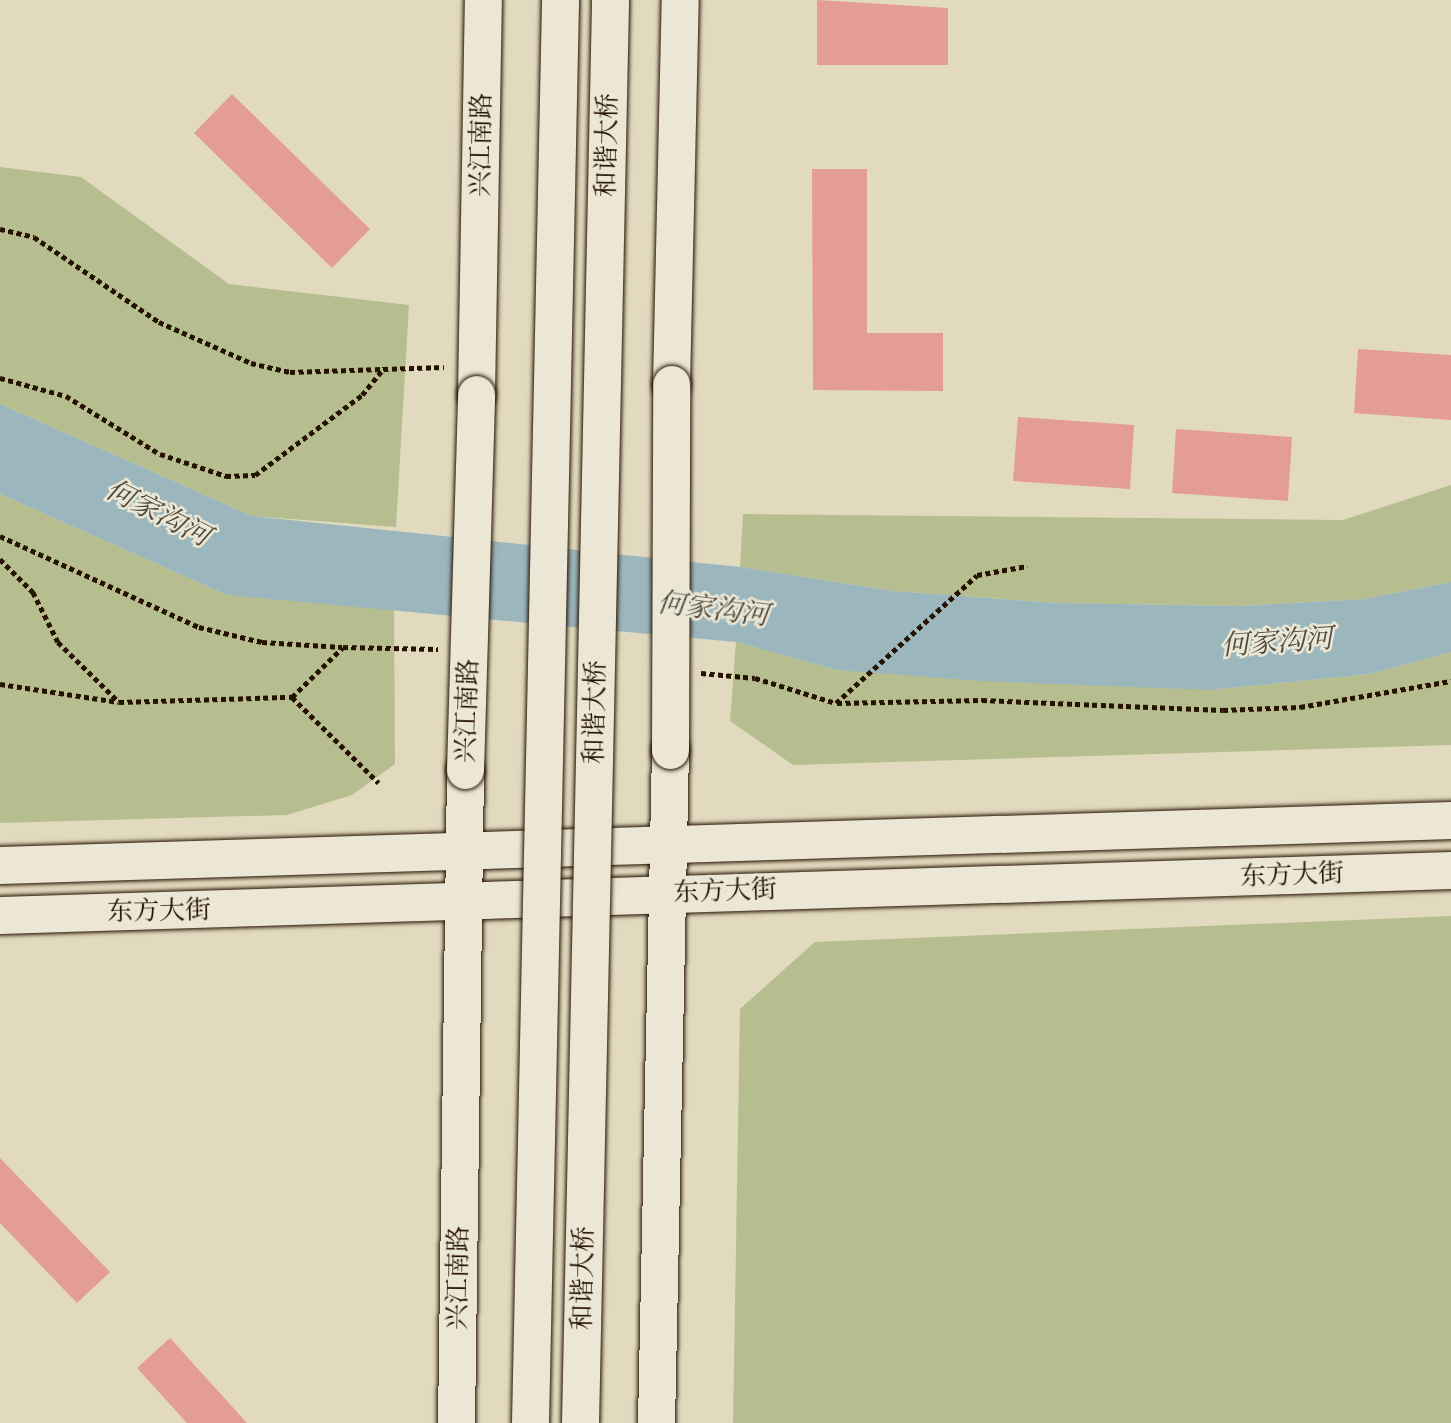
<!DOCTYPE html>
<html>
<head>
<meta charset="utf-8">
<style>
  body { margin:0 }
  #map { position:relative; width:1451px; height:1423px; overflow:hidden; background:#e2dabe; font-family:"IM FELL French Canon","Noto Serif SC",serif }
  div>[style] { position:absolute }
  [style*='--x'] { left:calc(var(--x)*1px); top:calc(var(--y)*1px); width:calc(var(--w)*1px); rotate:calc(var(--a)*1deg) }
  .green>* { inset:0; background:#b6be90 }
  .water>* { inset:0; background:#9bb7bd }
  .building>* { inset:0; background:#e49d92 }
  .path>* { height:4.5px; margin-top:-2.25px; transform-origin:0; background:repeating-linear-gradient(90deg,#261200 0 5px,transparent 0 8.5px) }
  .roads { filter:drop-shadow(0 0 2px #261200) drop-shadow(0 0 2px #261200) }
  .secondary>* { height:37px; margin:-18.5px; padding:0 18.5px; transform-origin:18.5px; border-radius:18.5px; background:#ece7d5 }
  .bridges { filter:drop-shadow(0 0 2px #261200) drop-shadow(0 0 2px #261200) }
  .secondary-bridge>* { height:37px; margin:-18.5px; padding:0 18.5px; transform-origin:18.5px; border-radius:18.5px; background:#ece7d5 }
  span { translate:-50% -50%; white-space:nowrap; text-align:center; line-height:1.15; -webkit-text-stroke:5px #ece7d5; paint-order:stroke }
  .street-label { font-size:26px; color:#261200 }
  .water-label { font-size:28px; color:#4f4c42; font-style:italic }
</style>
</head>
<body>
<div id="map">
  <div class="green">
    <div style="clip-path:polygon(0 167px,81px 177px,229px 284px,409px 305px,396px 527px,252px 516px,0 404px)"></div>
    <div style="clip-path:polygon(1451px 485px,1451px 582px,1364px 599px,1240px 606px,1056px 603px,894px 591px,740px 567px,743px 514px,1343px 520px)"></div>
    <div style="clip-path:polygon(0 494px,227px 595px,394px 607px,395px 764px,352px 795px,287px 815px,0 823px)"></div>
    <div style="clip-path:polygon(736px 642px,836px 670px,1210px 690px,1370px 674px,1451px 652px,1451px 745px,793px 765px,730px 721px)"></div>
    <div style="clip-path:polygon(1451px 916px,1451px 1423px,733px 1423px,740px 1009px,815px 942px)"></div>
  </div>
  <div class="water">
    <div style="clip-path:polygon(0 404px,252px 516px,740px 567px,894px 591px,1056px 603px,1240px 606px,1364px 599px,1451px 582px,1451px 652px,1370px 674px,1210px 690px,981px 681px,836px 670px,736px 642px,227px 595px,0 494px)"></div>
  </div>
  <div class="building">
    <div style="clip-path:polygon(817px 0,948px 8px,948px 65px,817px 65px)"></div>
    <div style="clip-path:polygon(232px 94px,370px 229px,332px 268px,194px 133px)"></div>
    <div style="clip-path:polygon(812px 169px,867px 169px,867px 333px,943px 333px,943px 391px,813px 390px)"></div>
    <div style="clip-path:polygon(1358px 349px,1451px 355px,1451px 420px,1354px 413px)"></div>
    <div style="clip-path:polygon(1018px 417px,1134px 425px,1130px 489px,1013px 481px)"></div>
    <div style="clip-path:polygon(1176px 429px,1292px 437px,1288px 501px,1172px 493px)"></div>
    <div style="clip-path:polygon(0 1158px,110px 1272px,77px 1303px,0 1223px)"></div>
    <div style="clip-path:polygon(170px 1338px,247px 1423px,187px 1423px,137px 1368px)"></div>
  </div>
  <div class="path">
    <div style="--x:0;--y:229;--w:35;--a:13"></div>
    <div style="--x:34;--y:237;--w:151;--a:34.2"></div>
    <div style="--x:159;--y:322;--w:101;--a:24"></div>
    <div style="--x:251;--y:363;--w:40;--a:13"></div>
    <div style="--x:290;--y:372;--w:154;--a:-1.9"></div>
    <div style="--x:0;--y:378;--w:68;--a:15.3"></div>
    <div style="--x:66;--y:396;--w:110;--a:31.7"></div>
    <div style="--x:160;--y:454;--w:70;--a:18.4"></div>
    <div style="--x:226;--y:476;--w:29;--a:-2"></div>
    <div style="--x:255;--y:475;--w:134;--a:-36.8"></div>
    <div style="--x:362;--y:395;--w:35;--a:-51"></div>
    <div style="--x:0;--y:536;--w:219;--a:24.6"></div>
    <div style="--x:199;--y:627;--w:65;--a:13.4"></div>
    <div style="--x:262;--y:642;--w:80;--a:3.6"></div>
    <div style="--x:0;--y:559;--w:47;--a:45"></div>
    <div style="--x:33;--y:592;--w:56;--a:63.4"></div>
    <div style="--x:58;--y:642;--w:84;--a:44.5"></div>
    <div style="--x:701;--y:673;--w:54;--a:5.3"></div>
    <div style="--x:755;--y:678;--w:85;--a:17.2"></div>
    <div style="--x:836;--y:703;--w:190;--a:-42.2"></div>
    <div style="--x:977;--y:575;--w:51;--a:-10.2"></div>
    <div style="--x:0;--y:684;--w:120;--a:8.6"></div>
    <div style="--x:119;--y:702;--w:173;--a:-1.7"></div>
    <div style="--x:292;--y:697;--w:71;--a:-44.4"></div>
    <div style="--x:343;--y:647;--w:95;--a:1.2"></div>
    <div style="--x:292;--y:697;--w:122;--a:44.7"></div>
    <div style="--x:837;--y:703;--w:145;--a:-1.2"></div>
    <div style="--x:982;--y:700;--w:241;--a:2.4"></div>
    <div style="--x:1223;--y:710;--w:77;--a:-2.2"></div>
    <div style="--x:1300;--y:707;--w:153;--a:-9.8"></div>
  </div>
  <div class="roads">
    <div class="secondary">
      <div style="--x:671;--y:384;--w:384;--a:-88.7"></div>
      <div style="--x:476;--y:394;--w:394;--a:-89"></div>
      <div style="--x:0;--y:865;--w:1452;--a:-1.78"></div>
      <div style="--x:0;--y:915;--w:1452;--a:-1.78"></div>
      <div style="--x:456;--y:1423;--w:653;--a:-89.21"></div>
      <div style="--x:656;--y:1423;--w:673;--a:-88.81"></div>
    </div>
  </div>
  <div class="bridges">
    <div class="secondary-bridge">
      <div style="--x:670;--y:750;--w:366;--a:-89.8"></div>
      <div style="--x:465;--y:770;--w:376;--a:-88.3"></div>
      <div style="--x:530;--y:1423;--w:1423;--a:-88.79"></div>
      <div style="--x:580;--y:1423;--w:1423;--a:-88.79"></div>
    </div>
  </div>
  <div class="street-label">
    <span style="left:481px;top:145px;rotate:-89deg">兴江南路</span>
    <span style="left:607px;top:145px;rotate:-89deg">和谐大桥</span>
    <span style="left:467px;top:711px;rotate:-88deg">兴江南路</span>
    <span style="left:595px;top:712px;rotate:-89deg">和谐大桥</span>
    <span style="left:1292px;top:875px;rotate:-2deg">东方大街</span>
    <span style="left:725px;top:891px;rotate:-2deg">东方大街</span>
    <span style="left:159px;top:911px;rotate:-1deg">东方大街</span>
    <span style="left:458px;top:1278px;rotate:-89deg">兴江南路</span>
    <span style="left:583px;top:1278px;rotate:-89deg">和谐大桥</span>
  </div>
  <div class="water-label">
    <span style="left:158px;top:513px;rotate:27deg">何家沟河</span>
    <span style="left:713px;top:609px;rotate:7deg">何家沟河</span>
    <span style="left:1277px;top:642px;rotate:-4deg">何家沟河</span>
  </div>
</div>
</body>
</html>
